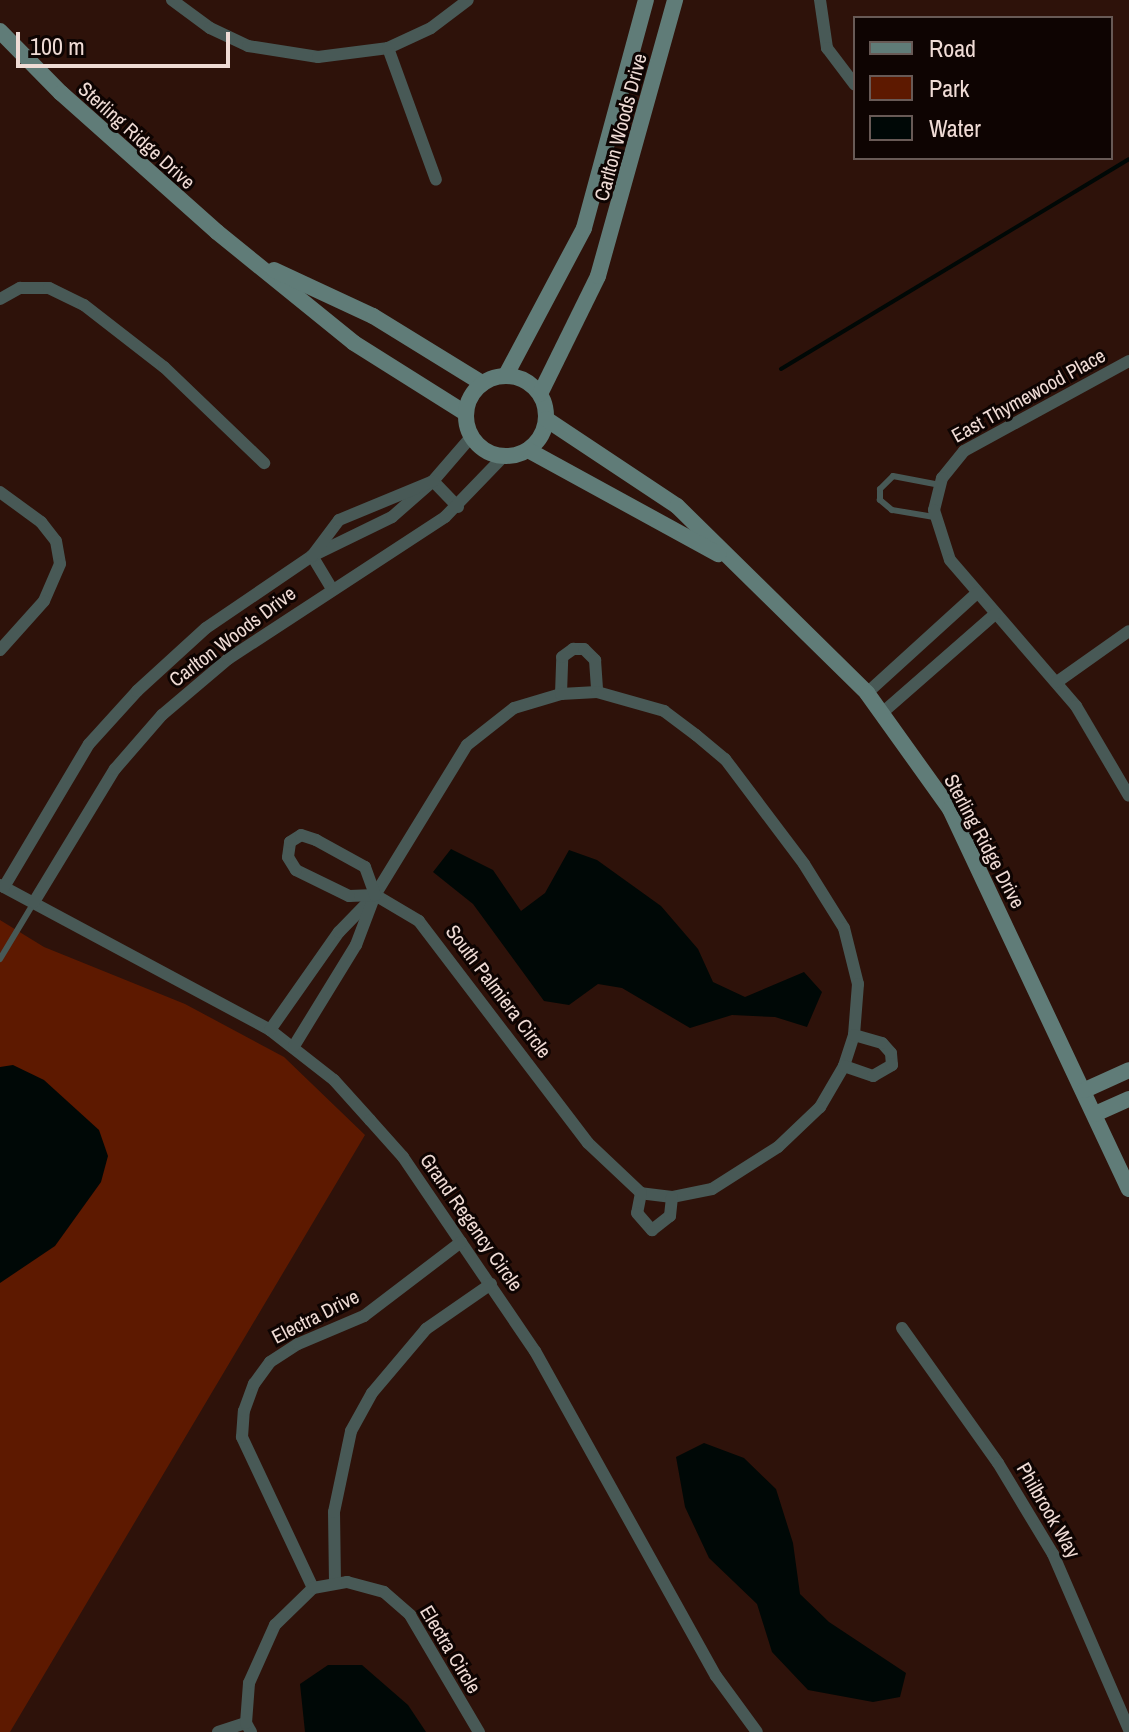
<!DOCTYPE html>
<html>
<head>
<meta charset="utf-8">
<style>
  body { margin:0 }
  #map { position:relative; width:1129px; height:1732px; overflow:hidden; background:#2e120a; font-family:"Archivo Narrow",sans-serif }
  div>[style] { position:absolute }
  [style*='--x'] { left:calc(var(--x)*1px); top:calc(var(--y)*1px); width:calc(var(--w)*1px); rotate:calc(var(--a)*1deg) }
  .green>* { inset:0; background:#5d1900 }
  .water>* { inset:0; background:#000806 }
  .stream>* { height:4px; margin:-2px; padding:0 2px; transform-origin:2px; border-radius:2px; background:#000806 }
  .lane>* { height:6px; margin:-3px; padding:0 3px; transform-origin:3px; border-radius:3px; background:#485956 }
  .street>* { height:12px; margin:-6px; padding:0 6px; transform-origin:6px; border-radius:6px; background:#485956 }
  .secondary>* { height:16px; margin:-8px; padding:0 8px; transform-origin:8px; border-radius:8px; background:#607c78 }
  .secondary>.ring { margin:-8px; padding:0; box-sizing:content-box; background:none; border:16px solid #607c78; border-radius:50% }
  span { translate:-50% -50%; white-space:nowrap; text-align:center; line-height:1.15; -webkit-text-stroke:6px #0e0402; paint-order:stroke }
  .street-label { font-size:20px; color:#efdbd5 }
  .legend { position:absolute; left:853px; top:16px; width:260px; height:144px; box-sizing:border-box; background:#0e0402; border:2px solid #685a56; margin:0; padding:10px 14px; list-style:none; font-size:24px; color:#efdbd5 }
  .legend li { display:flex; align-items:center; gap:16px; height:40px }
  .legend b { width:40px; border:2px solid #685a56 }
  .scale { position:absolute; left:16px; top:32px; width:214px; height:36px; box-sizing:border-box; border:4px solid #efdbd5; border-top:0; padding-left:10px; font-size:24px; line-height:28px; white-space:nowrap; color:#efdbd5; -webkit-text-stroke:6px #0e0402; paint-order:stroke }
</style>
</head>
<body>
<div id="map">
  <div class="green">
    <div style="clip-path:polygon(0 920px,44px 947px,185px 1004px,284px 1057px,365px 1135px,10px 1732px,0 1732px)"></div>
  </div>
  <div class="water">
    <div style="clip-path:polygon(451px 849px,493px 870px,521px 911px,545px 893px,569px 850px,597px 860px,661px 906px,698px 949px,713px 982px,745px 997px,804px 972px,822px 992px,807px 1027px,775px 1017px,732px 1015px,690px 1028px,622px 988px,598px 984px,569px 1005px,544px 1001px,473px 904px,433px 872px)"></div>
    <div style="clip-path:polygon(13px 1065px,44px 1080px,99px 1130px,108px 1156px,101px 1182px,55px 1246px,0 1283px,0 1067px)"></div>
    <div style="clip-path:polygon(704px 1443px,744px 1458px,776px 1489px,793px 1543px,800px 1594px,829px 1622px,906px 1673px,900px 1697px,873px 1702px,808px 1690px,772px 1652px,757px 1604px,709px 1558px,685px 1507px,676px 1457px)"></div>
    <div style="clip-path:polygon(328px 1665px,362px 1665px,408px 1705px,426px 1732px,305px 1732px,300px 1684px)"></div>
  </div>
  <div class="stream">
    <div style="--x:781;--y:369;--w:406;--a:-31.1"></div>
  </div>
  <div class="lane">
    <div style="--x:934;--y:517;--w:43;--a:-170.5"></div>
    <div style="--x:892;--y:510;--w:16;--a:-140"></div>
    <div style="--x:880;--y:500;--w:11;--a:-90"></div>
    <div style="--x:880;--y:489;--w:18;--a:-45"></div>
    <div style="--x:893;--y:476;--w:48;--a:10.8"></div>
    <div style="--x:0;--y:959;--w:64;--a:-59"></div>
  </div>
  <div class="street">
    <div style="--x:172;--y:0;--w:47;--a:36.4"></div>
    <div style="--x:210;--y:28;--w:42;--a:25.3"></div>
    <div style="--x:248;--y:46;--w:71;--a:8.9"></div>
    <div style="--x:318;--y:57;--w:71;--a:-7.3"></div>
    <div style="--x:388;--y:48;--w:47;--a:-24.9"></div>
    <div style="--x:431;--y:28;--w:46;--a:-37.1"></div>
    <div style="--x:820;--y:0;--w:49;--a:81.7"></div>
    <div style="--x:827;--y:48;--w:46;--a:52.9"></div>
    <div style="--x:388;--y:48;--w:140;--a:70"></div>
    <div style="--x:0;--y:299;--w:23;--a:-29"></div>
    <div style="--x:20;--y:288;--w:29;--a:0"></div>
    <div style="--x:49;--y:288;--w:39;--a:26"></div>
    <div style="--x:84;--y:305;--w:101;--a:37.8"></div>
    <div style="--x:164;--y:367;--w:139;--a:43.8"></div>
    <div style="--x:1129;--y:361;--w:188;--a:151.4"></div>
    <div style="--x:964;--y:451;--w:35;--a:129"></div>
    <div style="--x:942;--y:478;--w:33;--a:104"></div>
    <div style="--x:934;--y:510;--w:52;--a:72.3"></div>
    <div style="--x:950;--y:560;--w:193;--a:49.2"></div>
    <div style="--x:1076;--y:706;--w:104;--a:59.5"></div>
    <div style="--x:433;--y:481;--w:36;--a:46"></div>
    <div style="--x:0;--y:492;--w:51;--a:36.2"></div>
    <div style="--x:41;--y:522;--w:24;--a:52"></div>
    <div style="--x:56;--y:541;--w:23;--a:80"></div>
    <div style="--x:60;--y:564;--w:40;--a:113.4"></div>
    <div style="--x:44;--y:601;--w:66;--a:131.9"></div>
    <div style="--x:332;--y:589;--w:39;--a:-121"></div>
    <div style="--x:312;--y:556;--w:89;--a:-26"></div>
    <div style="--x:392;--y:517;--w:55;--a:-41.3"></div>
    <div style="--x:433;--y:481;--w:58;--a:-49.2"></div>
    <div style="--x:1057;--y:682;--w:88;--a:-35.3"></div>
    <div style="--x:867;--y:693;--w:149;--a:-42.3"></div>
    <div style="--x:561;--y:694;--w:37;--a:-88"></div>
    <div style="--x:562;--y:657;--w:14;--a:-36"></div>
    <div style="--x:573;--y:649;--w:11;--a:0"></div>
    <div style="--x:584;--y:649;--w:16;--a:45"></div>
    <div style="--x:595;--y:660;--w:32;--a:86"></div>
    <div style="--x:882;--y:713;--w:150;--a:-41.2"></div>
    <div style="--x:0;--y:885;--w:306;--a:28.2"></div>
    <div style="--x:270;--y:1030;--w:81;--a:38"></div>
    <div style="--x:334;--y:1080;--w:54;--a:48"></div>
    <div style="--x:370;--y:1120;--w:50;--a:48.3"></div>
    <div style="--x:403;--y:1157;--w:235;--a:55.8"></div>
    <div style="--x:535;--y:1351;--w:372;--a:60.9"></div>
    <div style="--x:716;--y:1676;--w:69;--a:53.8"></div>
    <div style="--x:4;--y:887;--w:166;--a:-59.3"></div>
    <div style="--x:89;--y:744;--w:72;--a:-47.8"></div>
    <div style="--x:137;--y:691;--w:93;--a:-42.4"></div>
    <div style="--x:206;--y:628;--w:128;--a:-34.2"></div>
    <div style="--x:312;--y:556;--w:45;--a:-53.1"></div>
    <div style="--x:339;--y:520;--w:102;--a:-22.5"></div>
    <div style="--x:34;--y:902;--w:156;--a:-58.7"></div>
    <div style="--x:115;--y:769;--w:72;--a:-49"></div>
    <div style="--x:162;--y:715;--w:87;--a:-40.3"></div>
    <div style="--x:228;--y:659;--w:259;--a:-33.2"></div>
    <div style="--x:445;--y:517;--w:85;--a:-46"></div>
    <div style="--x:270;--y:1030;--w:120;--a:-54.9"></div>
    <div style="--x:339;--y:932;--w:52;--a:-45.8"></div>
    <div style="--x:294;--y:1046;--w:119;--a:-58.5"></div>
    <div style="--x:356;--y:945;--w:53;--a:-69.2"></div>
    <div style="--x:375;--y:895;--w:176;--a:-58.5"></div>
    <div style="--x:467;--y:745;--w:60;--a:-38.2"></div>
    <div style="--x:514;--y:708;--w:49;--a:-16.6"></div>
    <div style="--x:561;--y:694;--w:36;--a:-3"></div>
    <div style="--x:597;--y:692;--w:70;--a:15.8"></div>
    <div style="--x:664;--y:711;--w:40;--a:37"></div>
    <div style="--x:696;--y:735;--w:38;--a:40"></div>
    <div style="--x:725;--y:759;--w:131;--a:53"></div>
    <div style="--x:804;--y:864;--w:75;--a:58"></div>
    <div style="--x:844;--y:928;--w:58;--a:76"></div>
    <div style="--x:858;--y:984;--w:51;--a:94.5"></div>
    <div style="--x:854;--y:1035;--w:33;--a:108"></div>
    <div style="--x:844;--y:1066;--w:48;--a:120.3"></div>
    <div style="--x:820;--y:1107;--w:58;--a:136.4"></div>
    <div style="--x:778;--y:1147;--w:78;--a:147.5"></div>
    <div style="--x:712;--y:1189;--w:41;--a:168.7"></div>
    <div style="--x:672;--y:1197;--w:31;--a:-173"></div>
    <div style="--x:641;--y:1193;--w:73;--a:-136.7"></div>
    <div style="--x:588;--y:1143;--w:279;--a:-127.3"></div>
    <div style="--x:419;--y:921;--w:51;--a:-149.4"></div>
    <div style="--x:375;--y:895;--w:26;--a:178"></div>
    <div style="--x:349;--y:896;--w:59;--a:-153.9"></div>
    <div style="--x:296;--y:870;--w:15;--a:-122"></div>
    <div style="--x:288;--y:857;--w:15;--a:-82"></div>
    <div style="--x:290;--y:842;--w:13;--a:-32"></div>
    <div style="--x:301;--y:835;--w:16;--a:18"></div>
    <div style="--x:316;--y:840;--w:56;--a:28.9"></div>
    <div style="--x:365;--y:867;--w:30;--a:70"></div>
    <div style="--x:844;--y:1066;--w:31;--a:19"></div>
    <div style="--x:873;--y:1076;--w:22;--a:-30"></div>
    <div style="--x:892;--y:1065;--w:12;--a:-95"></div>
    <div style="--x:891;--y:1053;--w:13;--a:-132"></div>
    <div style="--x:882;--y:1043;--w:29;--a:-164"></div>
    <div style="--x:641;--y:1193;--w:20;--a:101"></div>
    <div style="--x:637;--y:1213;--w:23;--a:49"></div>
    <div style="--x:652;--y:1230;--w:23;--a:-38"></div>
    <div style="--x:670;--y:1216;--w:19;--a:-84"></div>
    <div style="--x:902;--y:1328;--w:166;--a:54.6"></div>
    <div style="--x:998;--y:1463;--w:106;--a:58.9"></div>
    <div style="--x:1053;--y:1554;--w:192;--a:66.6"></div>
    <div style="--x:335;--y:1583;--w:71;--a:-90.8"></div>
    <div style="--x:334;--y:1512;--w:83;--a:-78.1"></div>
    <div style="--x:351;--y:1431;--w:43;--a:-61.1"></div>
    <div style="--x:372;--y:1393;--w:84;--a:-49.8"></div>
    <div style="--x:426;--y:1329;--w:79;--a:-34.7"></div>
    <div style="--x:313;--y:1588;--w:167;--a:-115.2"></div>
    <div style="--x:242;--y:1437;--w:26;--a:-86"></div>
    <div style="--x:244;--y:1411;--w:29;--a:-70"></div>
    <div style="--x:254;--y:1384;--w:27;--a:-54"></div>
    <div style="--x:270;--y:1362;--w:33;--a:-33"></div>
    <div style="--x:298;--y:1344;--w:72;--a:-23"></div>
    <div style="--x:364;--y:1316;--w:122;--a:-37.3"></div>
    <div style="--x:218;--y:1732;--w:29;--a:-18"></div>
    <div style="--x:251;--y:1732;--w:10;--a:-119"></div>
    <div style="--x:246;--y:1723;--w:40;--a:-85.7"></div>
    <div style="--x:249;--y:1683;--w:64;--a:-65.9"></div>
    <div style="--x:275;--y:1625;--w:53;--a:-44.2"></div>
    <div style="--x:313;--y:1588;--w:35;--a:-10"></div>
    <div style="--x:347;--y:1582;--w:38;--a:15"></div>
    <div style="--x:384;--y:1592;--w:35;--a:41"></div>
    <div style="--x:410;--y:1615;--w:136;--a:59.5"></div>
  </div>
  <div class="secondary">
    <div style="--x:0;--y:31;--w:87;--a:45.5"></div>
    <div style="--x:61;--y:93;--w:209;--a:41.7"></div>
    <div style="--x:217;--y:232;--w:176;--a:39"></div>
    <div style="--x:354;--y:343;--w:131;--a:32.2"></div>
    <div style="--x:274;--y:270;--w:109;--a:24.9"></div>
    <div style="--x:373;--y:316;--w:128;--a:31.6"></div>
    <div style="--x:506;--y:375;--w:166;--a:-62"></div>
    <div style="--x:584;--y:228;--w:236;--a:-74.8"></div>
    <div class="ring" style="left:466px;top:376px;width:64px;height:64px"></div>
    <div style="--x:540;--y:394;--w:131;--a:-63.8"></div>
    <div style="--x:598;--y:276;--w:287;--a:-74.4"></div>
    <div style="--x:546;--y:419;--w:157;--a:33.6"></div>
    <div style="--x:677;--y:506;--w:267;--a:44.5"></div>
    <div style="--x:867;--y:693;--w:143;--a:54.4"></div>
    <div style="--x:950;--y:809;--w:420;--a:64.8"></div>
    <div style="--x:528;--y:450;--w:217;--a:28.7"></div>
    <div style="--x:1085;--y:1090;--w:48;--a:-24.4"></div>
    <div style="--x:1095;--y:1114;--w:37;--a:-24"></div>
  </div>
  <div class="street-label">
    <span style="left:620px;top:127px;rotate:-75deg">Carlton Woods Drive</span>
    <span style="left:137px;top:135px;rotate:42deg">Sterling Ridge Drive</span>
    <span style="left:1028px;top:395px;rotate:-29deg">East Thymewood Place</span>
    <span style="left:232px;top:636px;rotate:-37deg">Carlton Woods Drive</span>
    <span style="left:985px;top:841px;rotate:62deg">Sterling Ridge Drive</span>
    <span style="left:499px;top:991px;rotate:53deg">South Palmiera Circle</span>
    <span style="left:472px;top:1222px;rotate:55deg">Grand Regency Circle</span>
    <span style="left:315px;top:1316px;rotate:-27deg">Electra Drive</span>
    <span style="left:1049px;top:1510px;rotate:60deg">Philbrook Way</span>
    <span style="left:451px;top:1649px;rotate:59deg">Electra Circle</span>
  </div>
  <ul class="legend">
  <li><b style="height:10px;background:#607c78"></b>Road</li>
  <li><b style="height:22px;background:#5d1900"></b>Park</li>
  <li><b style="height:22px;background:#000806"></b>Water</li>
  </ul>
  <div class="scale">100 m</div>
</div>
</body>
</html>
